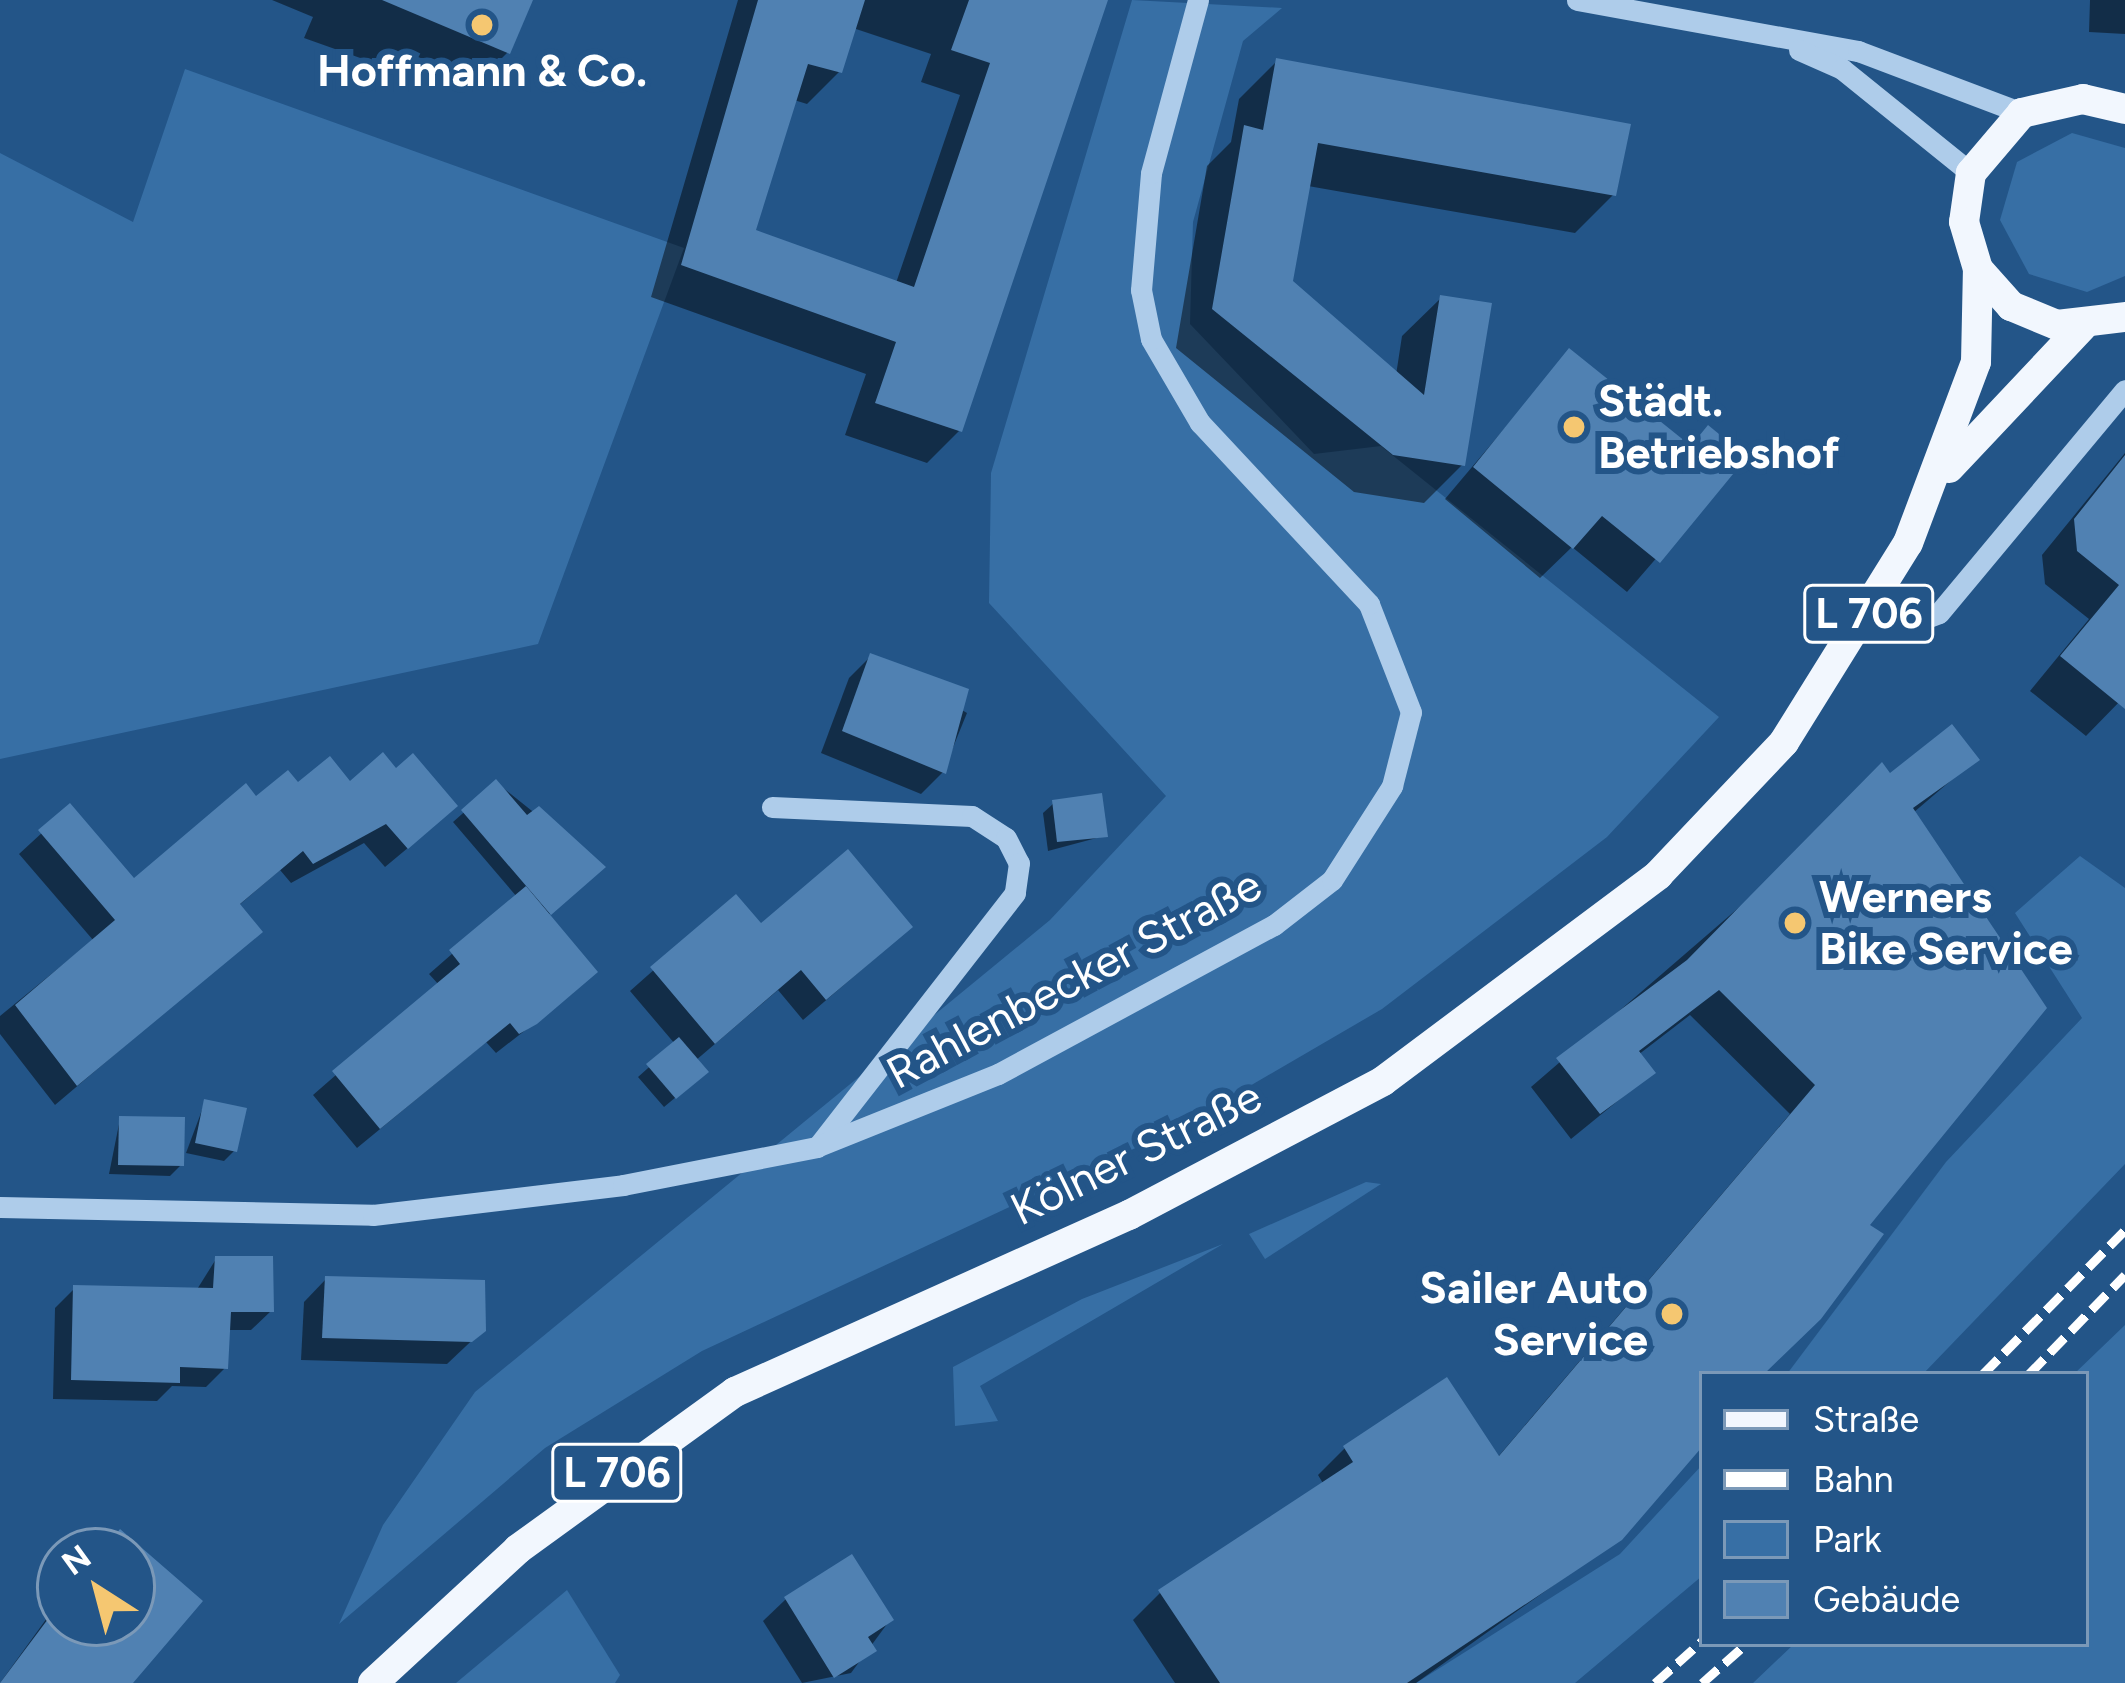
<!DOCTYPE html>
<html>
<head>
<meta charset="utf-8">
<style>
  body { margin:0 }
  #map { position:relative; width:2125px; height:1683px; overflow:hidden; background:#235588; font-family:Figtree,sans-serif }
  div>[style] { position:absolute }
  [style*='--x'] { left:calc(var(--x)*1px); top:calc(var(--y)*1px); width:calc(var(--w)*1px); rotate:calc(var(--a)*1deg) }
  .green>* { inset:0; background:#376fa5 }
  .shadow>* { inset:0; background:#0007 }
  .building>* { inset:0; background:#5081b2 }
  .minor>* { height:21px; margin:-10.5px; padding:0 10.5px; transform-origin:10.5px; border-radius:10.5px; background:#aeccea }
  .major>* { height:30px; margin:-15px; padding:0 15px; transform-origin:15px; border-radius:15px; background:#f2f7fe }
  .rail>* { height:9px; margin-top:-4.5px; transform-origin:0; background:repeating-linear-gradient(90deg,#fff 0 21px,transparent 0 30px) }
  .dots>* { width:33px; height:33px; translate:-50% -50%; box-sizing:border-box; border:6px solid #235588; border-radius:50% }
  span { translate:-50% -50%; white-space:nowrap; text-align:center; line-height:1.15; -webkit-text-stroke:12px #235588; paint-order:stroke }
  .shield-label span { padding:3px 9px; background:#235588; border:3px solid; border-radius:9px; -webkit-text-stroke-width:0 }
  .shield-label { font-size:42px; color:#fff; font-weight:700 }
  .poi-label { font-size:45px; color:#fff; font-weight:700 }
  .left { translate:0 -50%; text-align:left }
  .right { translate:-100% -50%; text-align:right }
  .street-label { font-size:45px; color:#fff }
  .legend { position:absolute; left:1699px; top:1371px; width:390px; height:276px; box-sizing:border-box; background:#235588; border:3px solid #7b99b8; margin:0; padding:15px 21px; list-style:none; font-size:36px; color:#fff }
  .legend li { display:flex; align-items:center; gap:24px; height:60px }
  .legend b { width:60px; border:3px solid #7b99b8 }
  .north { position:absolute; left:36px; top:1527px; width:120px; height:120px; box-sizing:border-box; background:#235588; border:3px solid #7b99b8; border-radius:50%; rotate:324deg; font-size:33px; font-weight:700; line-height:48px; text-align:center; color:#fff }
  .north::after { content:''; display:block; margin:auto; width:42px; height:54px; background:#f5c771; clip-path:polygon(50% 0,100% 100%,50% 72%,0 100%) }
</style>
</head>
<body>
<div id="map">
  <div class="green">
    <div style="clip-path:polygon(1132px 0,1282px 8px,1243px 41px,1193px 222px,1190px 324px,1314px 454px,1381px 446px,1719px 717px,1607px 837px,1382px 1009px,1176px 1129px,702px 1351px,545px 1448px,339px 1624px,383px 1525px,475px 1392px,1050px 920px,1166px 796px,989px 603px,991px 473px)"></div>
    <div style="clip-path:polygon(185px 69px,684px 248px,538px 644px,0 759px,0 153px,133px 222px)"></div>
    <div style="clip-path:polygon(2072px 133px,2125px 148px,2125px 276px,2087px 292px,2029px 274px,2000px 220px,2017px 162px)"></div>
    <div style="clip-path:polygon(2080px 856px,2125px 888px,2125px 1164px,1923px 1374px,1787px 1374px,1946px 1162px,2082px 1018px,2015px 913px)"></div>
    <div style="clip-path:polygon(1366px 1182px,1381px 1184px,1265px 1259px,1249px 1234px)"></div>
    <div style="clip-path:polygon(1223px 1244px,980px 1386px,998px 1421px,955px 1426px,953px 1367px,1082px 1299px)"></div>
    <div style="clip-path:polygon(2125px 1325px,2125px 1683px,1753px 1683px,1794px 1644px,2086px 1644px,2086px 1374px,2074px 1374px)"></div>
    <div style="clip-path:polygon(1702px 1465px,1702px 1576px,1575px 1683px,1416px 1683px,1620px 1554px)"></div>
    <div style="clip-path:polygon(567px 1590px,620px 1675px,615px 1683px,456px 1683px)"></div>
  </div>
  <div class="shadow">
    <div style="clip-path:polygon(272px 0,530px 0,508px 52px,478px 82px,411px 54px,394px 70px,304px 38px,313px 17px)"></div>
    <div style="clip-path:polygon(evenodd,738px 0,1105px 0,959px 431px,927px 463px,845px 435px,866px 374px,651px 297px,738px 0,853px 28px,931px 54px,921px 82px,960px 95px,896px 283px,752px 232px,794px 100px,807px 104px,839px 72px,853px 28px)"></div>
    <div style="clip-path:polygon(2090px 0,2125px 0,2125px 34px,2089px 32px)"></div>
    <div style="clip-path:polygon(1277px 61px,1613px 195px,1575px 233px,1308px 186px,1290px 283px,1396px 375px,1402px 336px,1441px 298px,1462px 465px,1424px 503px,1354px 492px,1176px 348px,1207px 166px,1231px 142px,1239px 99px)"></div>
    <div style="clip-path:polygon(1569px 352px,1689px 448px,1743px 458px,1627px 592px,1572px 547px,1540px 578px,1445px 499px)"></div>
    <div style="clip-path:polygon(2125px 453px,2125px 696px,2086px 736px,2030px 691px,2089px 619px,2045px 584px,2042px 555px)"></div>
    <div style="clip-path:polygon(871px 656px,967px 713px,943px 772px,921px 794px,821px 753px,849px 678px)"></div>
    <div style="clip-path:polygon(1976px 759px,1913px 813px,1866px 1225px,1760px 1374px,1702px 1374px,1702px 1442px,1620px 1538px,1416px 1683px,1175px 1683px,1133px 1620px,1160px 1593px,1324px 1485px,1318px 1475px,1345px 1448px,1497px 1458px,1790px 1114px,1690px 1015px,1638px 1055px,1652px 1073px,1571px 1139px,1531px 1087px,1889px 778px)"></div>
    <div style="clip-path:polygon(497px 783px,602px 867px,547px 916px,573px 993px,496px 1053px,486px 1042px,357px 1148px,313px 1095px,439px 985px,429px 974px,517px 897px,453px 822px)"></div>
    <div style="clip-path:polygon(350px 785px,433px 827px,385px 867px,364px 843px,291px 883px,280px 870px,238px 906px,259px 932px,55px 1105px,0 1034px,0 1016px,93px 940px,19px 854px,70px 807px,134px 882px,256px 800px)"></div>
    <div style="clip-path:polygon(1054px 803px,1104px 836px,1048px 851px,1043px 813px)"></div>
    <div style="clip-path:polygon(735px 898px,761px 927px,887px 948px,803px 1020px,778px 990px,695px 1061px,694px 1082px,664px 1107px,638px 1077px,675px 1044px,630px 991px)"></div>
    <div style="clip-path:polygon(205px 1102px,234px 1151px,224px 1161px,186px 1153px)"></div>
    <div style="clip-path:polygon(120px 1119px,181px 1165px,170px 1176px,109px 1174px)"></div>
    <div style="clip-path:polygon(216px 1259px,271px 1311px,251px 1330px,227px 1330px,226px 1367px,206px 1387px,172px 1386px,157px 1401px,53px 1399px,55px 1308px,75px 1288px,196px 1291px)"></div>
    <div style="clip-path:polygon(326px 1279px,483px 1330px,447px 1364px,301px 1360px,304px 1302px)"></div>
    <div style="clip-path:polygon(121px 1533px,199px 1601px,129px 1683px,0 1683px,60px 1600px,60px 1623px,132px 1623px,132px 1551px,103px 1551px)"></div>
    <div style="clip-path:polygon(786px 1599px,890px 1620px,851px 1673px,802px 1683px,763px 1621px)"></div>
  </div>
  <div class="building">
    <div style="clip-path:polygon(382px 0,533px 0,510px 54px)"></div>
    <div style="clip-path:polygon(758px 0,865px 0,842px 73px,808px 64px,756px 230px,914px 287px,990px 63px,951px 50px,969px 0,1108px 0,962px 432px,875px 403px,896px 342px,681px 265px)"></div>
    <div style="clip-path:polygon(1276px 58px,1631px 124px,1616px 196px,1318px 143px,1293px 281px,1424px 395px,1440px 295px,1492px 303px,1465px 466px,1393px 455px,1212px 309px,1244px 125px,1263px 130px)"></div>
    <div style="clip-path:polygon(1569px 348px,1691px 446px,1708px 425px,1747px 457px,1660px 563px,1602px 516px,1573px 549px,1473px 467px)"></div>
    <div style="clip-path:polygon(2125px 455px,2125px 709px,2060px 656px,2119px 585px,2077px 551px,2074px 519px)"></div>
    <div style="clip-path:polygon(870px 653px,969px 689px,946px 774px,842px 731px)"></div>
    <div style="clip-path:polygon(1952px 724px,1980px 760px,1913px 808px,2047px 1008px,1870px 1225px,1884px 1234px,1821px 1319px,1764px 1374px,1702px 1374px,1702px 1447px,1622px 1540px,1407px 1683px,1220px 1683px,1158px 1590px,1353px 1462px,1343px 1446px,1447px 1377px,1499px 1456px,1815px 1085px,1719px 990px,1639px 1051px,1656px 1073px,1600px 1114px,1556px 1058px,1687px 960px,1882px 762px,1890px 773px)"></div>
    <div style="clip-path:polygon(383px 752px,396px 768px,413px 753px,458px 806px,408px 849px,386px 824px,313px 864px,303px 851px,240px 904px,263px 932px,77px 1086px,15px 1005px,115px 920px,38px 830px,70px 803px,134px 878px,246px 783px,256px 796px,288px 770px,298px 782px,330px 756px,350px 781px)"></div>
    <div style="clip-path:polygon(496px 779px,527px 815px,539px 806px,606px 867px,551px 915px,461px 810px)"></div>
    <div style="clip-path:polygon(1102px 793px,1108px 837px,1057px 842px,1052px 800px)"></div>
    <div style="clip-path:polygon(848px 849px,913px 927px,826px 1000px,801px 970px,715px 1044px,650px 967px,736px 894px,761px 923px)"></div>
    <div style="clip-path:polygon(526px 886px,598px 972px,537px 1024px,519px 1034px,510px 1023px,380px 1129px,332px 1071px,460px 964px,449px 950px)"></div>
    <div style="clip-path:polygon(679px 1037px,709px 1072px,676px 1099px,646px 1064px)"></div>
    <div style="clip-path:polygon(204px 1099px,247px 1108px,237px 1152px,195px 1143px)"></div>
    <div style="clip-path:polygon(119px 1116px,185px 1117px,184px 1166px,118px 1165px)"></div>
    <div style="clip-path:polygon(215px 1256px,273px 1256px,274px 1312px,231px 1312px,228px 1369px,180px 1367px,180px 1383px,71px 1380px,73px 1285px,213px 1288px)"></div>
    <div style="clip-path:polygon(325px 1276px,485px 1280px,486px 1331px,472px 1342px,322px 1338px)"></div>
    <div style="clip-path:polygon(120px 1529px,203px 1601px,133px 1683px,0 1683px,60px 1603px,60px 1623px,132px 1623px,132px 1551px,103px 1551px)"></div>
    <div style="clip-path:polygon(852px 1554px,894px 1620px,868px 1637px,877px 1651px,834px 1678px,784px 1597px)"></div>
  </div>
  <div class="minor">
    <div style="--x:1577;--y:0;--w:286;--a:10.3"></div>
    <div style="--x:1858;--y:51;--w:175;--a:20.7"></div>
    <div style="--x:1799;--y:50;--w:47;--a:23.8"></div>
    <div style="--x:1842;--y:69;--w:166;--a:38.9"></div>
    <div style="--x:1867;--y:617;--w:29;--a:29"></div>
    <div style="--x:1892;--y:631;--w:50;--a:-21"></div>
    <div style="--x:1939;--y:613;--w:290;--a:-50.2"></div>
    <div style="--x:772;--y:807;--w:200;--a:2.6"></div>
    <div style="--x:972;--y:816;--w:40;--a:32.9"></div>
    <div style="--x:1006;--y:838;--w:28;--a:63"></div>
    <div style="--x:1019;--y:863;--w:30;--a:98"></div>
    <div style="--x:1015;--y:893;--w:322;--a:127.9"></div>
    <div style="--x:0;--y:1207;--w:373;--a:1.2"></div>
    <div style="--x:373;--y:1215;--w:252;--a:-6.8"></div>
    <div style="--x:623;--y:1185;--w:197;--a:-11.1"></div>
    <div style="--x:816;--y:1147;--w:196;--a:-21.9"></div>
    <div style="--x:998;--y:1074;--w:314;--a:-28.4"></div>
    <div style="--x:1274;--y:925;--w:73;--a:-37.8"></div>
    <div style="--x:1332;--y:880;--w:112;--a:-57.4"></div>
    <div style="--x:1392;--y:786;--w:76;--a:-75.6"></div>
    <div style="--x:1411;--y:712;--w:116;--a:-111.3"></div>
    <div style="--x:1369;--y:604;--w:248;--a:-133"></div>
    <div style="--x:1200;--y:423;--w:97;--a:-120.3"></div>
    <div style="--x:1151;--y:339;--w:50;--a:-101.5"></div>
    <div style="--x:1141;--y:290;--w:117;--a:-85.1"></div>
    <div style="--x:1151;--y:173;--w:179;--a:-74.8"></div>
  </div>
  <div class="major">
    <div style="--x:2125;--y:109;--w:43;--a:-166.6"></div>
    <div style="--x:2083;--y:99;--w:63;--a:167.1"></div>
    <div style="--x:2022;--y:113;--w:79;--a:130.4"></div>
    <div style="--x:1971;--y:173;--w:49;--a:98.1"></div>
    <div style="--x:1964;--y:222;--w:49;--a:73.4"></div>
    <div style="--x:1978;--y:269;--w:50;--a:48.3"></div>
    <div style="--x:2011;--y:306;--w:50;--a:22.4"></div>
    <div style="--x:2057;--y:325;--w:68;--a:-6.7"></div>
    <div style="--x:1949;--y:468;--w:194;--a:-46.7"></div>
    <div style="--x:373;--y:1683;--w:197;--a:-42.7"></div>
    <div style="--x:518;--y:1549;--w:268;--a:-35.9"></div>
    <div style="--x:735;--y:1392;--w:432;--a:-24.2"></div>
    <div style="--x:1129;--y:1215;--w:287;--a:-27.8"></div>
    <div style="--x:1383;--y:1081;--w:344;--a:-36.8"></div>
    <div style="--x:1658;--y:875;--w:183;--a:-46.5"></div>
    <div style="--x:1784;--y:742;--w:234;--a:-58.1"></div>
    <div style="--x:1908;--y:543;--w:193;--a:-69.4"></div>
    <div style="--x:1976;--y:362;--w:93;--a:-88.8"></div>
  </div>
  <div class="rail">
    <div style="--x:1983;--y:1374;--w:202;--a:-45.4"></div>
    <div style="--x:2029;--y:1374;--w:138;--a:-45.9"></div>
    <div style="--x:1655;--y:1683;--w:63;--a:-41.8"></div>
    <div style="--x:1702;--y:1683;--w:59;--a:-41.6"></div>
  </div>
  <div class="dots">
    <div style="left:482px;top:25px;background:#f5c771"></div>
    <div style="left:1574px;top:427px;background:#f5c771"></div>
    <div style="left:1795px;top:923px;background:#f5c771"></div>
    <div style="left:1672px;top:1314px;background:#f5c771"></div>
  </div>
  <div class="shield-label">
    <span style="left:1869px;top:614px">L 706</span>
    <span style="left:617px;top:1473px">L 706</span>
  </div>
  <div class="poi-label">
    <span style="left:482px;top:71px">Hoffmann &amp; Co.</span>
    <span class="left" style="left:1598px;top:427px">Städt.<br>Betriebshof</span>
    <span class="left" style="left:1819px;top:923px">Werners<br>Bike Service</span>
    <span class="right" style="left:1648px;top:1314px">Sailer Auto<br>Service</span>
  </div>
  <div class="street-label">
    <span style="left:1074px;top:979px;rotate:-28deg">Rahlenbecker Straße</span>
    <span style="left:1136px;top:1153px;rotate:-26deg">Kölner Straße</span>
  </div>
  <ul class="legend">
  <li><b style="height:15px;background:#f2f7fe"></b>Straße</li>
  <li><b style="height:15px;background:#fff"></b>Bahn</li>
  <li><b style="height:33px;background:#376fa5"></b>Park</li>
  <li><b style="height:33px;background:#5081b2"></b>Gebäude</li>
  </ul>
  <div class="north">N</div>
</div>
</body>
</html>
